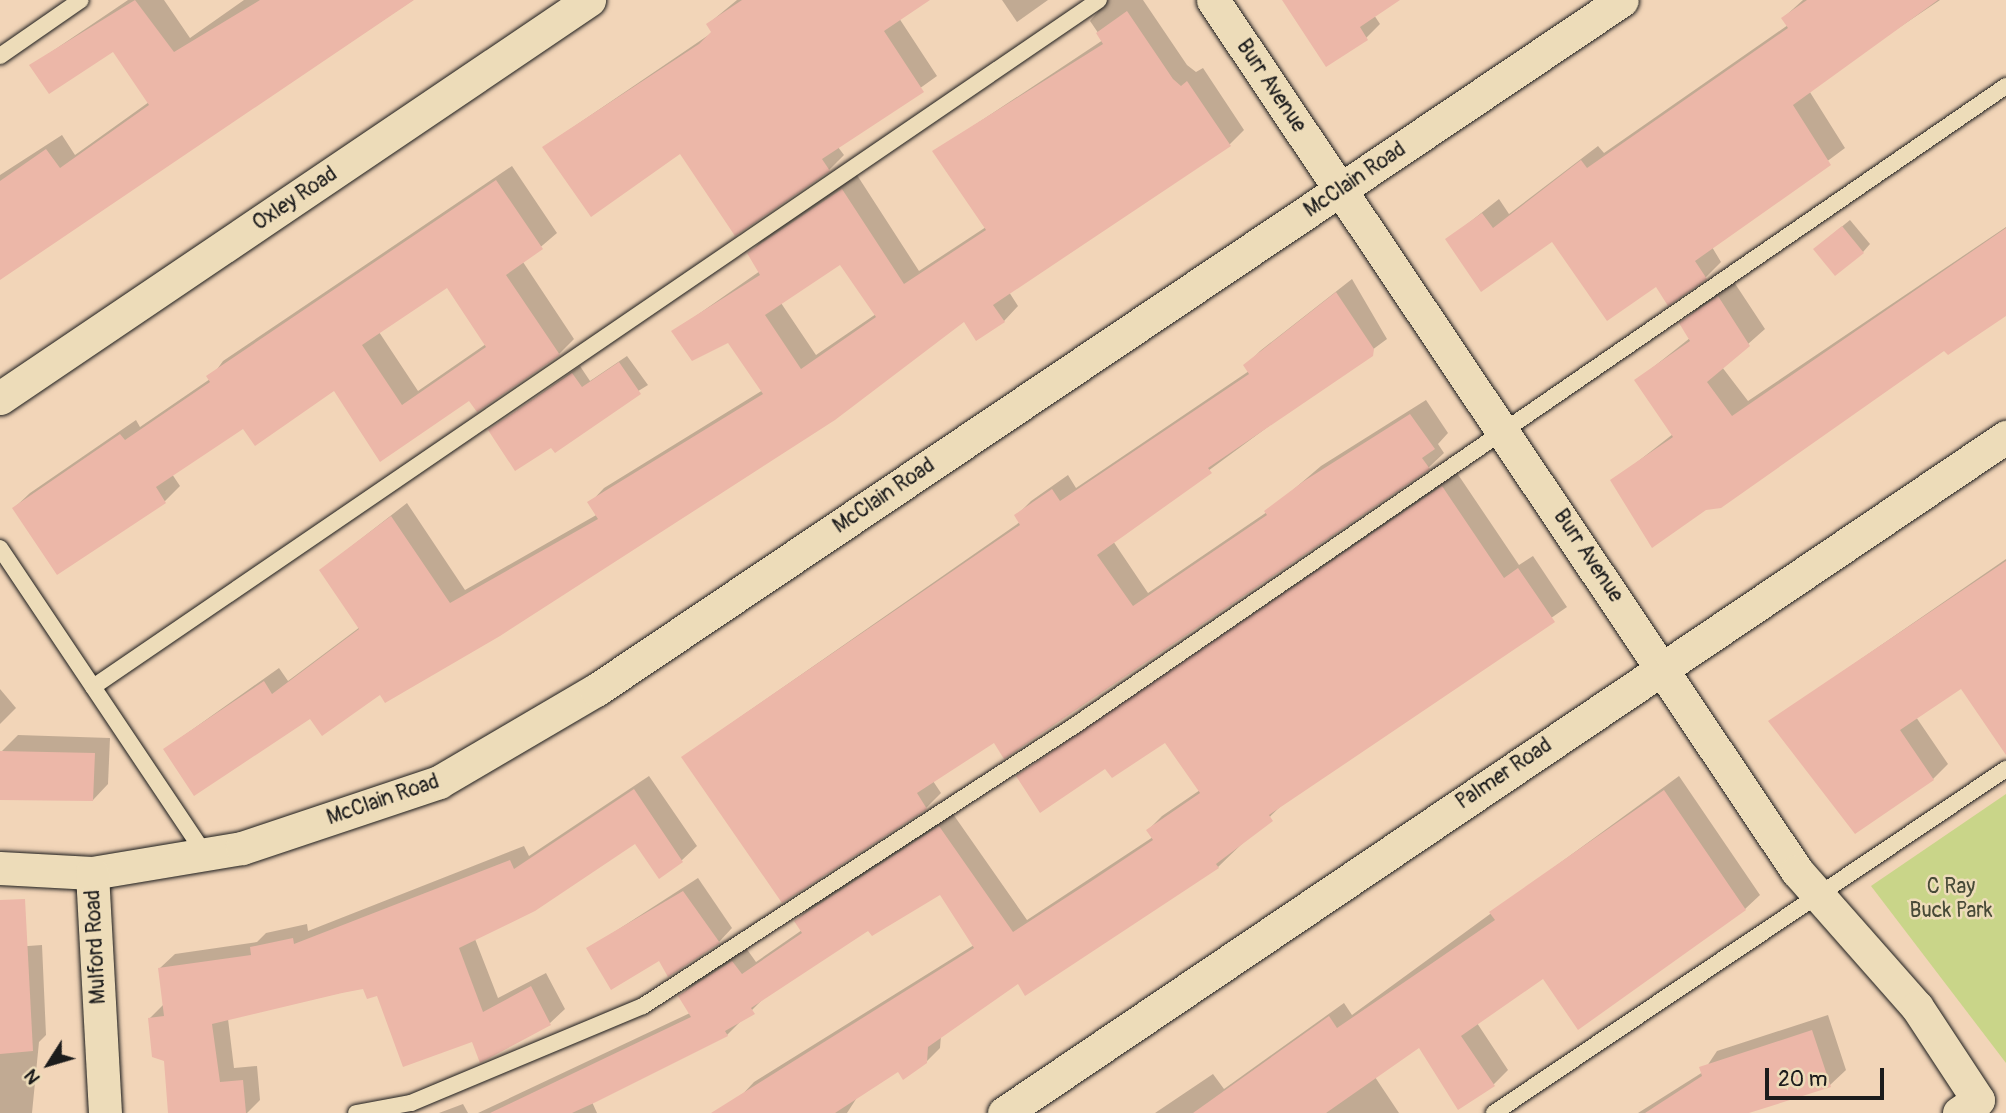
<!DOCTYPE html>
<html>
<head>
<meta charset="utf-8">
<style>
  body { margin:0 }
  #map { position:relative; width:2006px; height:1113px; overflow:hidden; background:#f2d5b8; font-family:Pangolin,sans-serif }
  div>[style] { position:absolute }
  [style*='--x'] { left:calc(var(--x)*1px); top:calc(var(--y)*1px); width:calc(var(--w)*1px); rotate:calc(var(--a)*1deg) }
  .green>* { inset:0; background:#c9d589 }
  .shadow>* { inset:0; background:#0003 }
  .building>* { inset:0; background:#ecb7a8 }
  .roads { filter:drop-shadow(0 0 2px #1c1c1c) drop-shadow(0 0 2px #1c1c1c) }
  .lane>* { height:16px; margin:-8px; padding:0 8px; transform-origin:8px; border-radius:8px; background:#eddcb9 }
  .street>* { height:33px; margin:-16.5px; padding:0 16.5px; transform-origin:16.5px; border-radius:16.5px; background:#eddcb9 }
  span { translate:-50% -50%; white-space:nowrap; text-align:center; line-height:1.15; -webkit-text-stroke:5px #eddcb9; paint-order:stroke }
  .street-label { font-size:21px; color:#1c1c1c }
  .park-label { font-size:21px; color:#474a37 }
  .north { position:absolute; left:14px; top:1029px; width:70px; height:70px; -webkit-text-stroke:5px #eddcb9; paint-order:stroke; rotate:233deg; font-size:19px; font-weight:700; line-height:28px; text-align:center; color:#1c1c1c }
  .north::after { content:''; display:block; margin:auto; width:24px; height:32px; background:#1c1c1c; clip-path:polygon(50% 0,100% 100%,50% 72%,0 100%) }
  .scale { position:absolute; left:1765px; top:1068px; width:119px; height:32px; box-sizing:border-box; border:4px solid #1c1c1c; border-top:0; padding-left:9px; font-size:21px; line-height:24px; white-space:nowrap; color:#1c1c1c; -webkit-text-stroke:5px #eddcb9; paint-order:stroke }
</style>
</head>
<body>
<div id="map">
  <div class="green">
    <div style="clip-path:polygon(2006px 794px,2006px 1063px,1871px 886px)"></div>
  </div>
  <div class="shadow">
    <div style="clip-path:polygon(128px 0,164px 0,190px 38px,244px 0,413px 0,0 278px,0 175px,62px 135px,75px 155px,149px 102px,113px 50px,32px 65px)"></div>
    <div style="clip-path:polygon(737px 0,927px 0,899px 18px,937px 76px,838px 147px,844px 155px,829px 170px,681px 152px,544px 147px,713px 32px,708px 24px)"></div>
    <div style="clip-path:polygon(1002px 0,1048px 0,1017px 22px)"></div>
    <div style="clip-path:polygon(evenodd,1108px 0,1143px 0,1187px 65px,1196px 72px,1203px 68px,1244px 130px,1230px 144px,1009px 292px,1018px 306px,1004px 321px,964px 320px,380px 693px,310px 717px,165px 749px,279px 668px,288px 681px,360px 627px,321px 570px,407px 503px,465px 590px,598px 514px,590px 503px,604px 488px,763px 390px,729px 340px,673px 332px,760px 271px,749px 254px,763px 239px,857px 175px,919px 271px,986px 227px,934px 152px,1103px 40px,1090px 21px,1108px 0,841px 262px,876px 314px,816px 355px,781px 303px,841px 262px)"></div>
    <div style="clip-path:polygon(1284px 0,1394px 0,1374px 15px,1380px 24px,1366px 38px)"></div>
    <div style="clip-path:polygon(1940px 0,1808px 89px,1845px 148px,1712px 247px,1721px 262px,1706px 277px,1656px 285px,1552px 240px,1447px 240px,1499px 199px,1509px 214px,1598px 146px,1604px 153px,1788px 25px,1783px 18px,1803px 0)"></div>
    <div style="clip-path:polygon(evenodd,512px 166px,557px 233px,523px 262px,574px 339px,559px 354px,470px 399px,380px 459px,334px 389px,244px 427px,172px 474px,180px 486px,165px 501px,57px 573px,14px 508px,30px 493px,136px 420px,140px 427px,210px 379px,223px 361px,512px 166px,447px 286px,486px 344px,418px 391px,379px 332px,447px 286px)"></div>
    <div style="clip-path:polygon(1850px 220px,1870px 244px,1863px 252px,1823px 242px)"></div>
    <div style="clip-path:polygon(2006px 227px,2006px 312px,1945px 348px,1613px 481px,1673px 434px,1637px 380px,1690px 338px,1681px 324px,1697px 308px,1734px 282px,1765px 329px,1722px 367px,1748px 401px)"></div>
    <div style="clip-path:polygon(1352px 279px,1387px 339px,1113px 541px,1148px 593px,1267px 512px,1321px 466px,1426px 400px,1448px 433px,1438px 444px,1444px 453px,1429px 467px,1005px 756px,994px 740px,933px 781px,941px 793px,926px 808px,683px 757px,1020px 522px,1016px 516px,1031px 501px,1068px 475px,1076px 488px,1249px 371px,1245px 366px,1260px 351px)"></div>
    <div style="clip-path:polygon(627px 356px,648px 385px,551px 445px,490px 430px,580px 366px,590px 381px)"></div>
    <div style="clip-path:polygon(1457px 473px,1519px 565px,1533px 556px,1567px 607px,1284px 803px,1218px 867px,1018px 981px,941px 1035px,940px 1048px,926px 1062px,898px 1070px,858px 1096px,847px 1113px,725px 1113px,754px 1082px,974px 945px,940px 892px,869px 928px,766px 996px,727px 1035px,592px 1102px,597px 1113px,478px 1113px,690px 1013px,681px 996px,694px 982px,746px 948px,756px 962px,802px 930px,796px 921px,810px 907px,953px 814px,1027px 920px,1153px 837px,1148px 830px,1162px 816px,1200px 790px,1165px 740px,1106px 766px,1018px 777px)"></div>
    <div style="clip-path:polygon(2006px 559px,2006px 729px,1962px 686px,1916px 717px,1948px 764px,1933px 779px,1771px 721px)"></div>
    <div style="clip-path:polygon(0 689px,16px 708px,0 724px)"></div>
    <div style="clip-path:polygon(18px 735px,110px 738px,108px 784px,93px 800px,2px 751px)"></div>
    <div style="clip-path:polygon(649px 776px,697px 846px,682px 860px,659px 876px,635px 842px,475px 939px,498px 998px,546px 973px,565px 1009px,550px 1023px,481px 1060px,473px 1039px,365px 987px,228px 1019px,234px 1068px,257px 1066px,260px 1100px,247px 1113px,170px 1113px,165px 1060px,150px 1018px,164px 1004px,160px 968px,175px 954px,257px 942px,266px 933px,307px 924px,308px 931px,524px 846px,529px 856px)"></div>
    <div style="clip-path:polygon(1679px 776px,1760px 895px,1745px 909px,1544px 977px,1477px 1023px,1508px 1070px,1493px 1085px,1419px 1046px,1375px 1077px,1399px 1113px,1155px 1113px,1213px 1074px,1224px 1089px,1344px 1003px,1352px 1015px)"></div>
    <div style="clip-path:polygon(698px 878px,732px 928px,719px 942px,659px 959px,588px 949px)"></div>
    <div style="clip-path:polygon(42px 945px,46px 1035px,39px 1042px,32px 1113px,0 1113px,0 948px)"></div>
    <div style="clip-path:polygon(1828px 1015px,1846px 1070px,1830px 1085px,1743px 1113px,1638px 1113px,1703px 1072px,1717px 1051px)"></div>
    <div style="clip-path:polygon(463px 1104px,468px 1113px,439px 1113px)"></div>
  </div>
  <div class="building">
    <div style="clip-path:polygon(135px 0,174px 52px,260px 0,414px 0,0 280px,0 181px,46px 149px,60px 168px,149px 105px,113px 52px,49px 94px,29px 65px)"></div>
    <div style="clip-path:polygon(742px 0,930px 0,884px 31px,924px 92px,822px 159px,830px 171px,735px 236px,680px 154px,591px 217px,542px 147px,699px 44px,711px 32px,706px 24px)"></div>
    <div style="clip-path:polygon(1282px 0,1400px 0,1360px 27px,1368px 40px,1326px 67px)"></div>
    <div style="clip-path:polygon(1807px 0,1938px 0,1793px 105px,1831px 165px,1695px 261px,1707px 279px,1668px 306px,1656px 287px,1607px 321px,1552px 242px,1481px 292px,1445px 239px,1482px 213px,1493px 228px,1581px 160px,1587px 168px,1788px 28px,1781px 18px)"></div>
    <div style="clip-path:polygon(evenodd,1127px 11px,1173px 79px,1181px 86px,1187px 81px,1231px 146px,993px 305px,1005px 322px,976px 341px,964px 322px,835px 420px,500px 636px,385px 703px,380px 695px,322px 736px,310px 719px,194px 796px,163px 749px,264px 681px,272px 694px,359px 629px,319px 570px,391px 516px,450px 603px,598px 519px,587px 502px,763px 394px,728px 343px,692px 361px,671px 331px,760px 275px,747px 253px,842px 189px,904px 284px,986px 230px,932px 151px,1103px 44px,1096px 33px,1127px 11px,840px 265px,876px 317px,801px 369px,765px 315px,840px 265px)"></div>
    <div style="clip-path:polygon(evenodd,496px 180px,543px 249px,506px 275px,560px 355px,477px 412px,469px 401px,380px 462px,334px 391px,255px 446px,243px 429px,156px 487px,166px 503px,57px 575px,12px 508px,120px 434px,125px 440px,210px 382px,206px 376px,496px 180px,447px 288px,486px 347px,402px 405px,362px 345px,447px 288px)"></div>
    <div style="clip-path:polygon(1842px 226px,1864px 253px,1835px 276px,1813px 249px)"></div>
    <div style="clip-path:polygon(2006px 228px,2006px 316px,1948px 355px,1944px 351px,1721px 508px,1706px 510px,1652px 548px,1610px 480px,1673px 437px,1634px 380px,1690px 341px,1679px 323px,1718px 296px,1750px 346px,1707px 382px,1732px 416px)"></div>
    <div style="clip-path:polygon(1336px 292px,1374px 349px,1373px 356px,1208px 468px,1212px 473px,1097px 555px,1133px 606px,1267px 515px,1264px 511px,1304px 481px,1410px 414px,1435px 449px,1422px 458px,1430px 469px,1004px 759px,994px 743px,917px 793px,927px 809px,782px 903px,681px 757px,1020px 525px,1014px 515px,1052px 489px,1060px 501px,1249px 374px,1243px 365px)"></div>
    <div style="clip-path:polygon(619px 362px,641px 394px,555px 453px,551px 448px,515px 471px,488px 430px,572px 373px,582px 387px)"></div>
    <div style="clip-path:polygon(1442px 486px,1504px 578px,1518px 568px,1555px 622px,1269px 815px,1273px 821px,1216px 864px,1219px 868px,1025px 996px,1018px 984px,928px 1047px,927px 1063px,903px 1080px,898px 1072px,835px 1113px,711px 1113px,974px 948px,940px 895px,872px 936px,868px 931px,751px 1008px,755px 1014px,725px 1031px,728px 1036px,596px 1102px,572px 1113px,490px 1113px,691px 1017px,678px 996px,732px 961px,742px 974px,802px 933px,794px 921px,939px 826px,1013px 932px,1090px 882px,1153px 840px,1146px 830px,1200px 793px,1165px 743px,1112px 778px,1105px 769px,1040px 813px,1016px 776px)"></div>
    <div style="clip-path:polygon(2006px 561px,2006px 755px,1961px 689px,1900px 730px,1934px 780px,1855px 834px,1768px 721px)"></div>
    <div style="clip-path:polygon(0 751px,95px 753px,93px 801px,0 800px)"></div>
    <div style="clip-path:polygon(634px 789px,683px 862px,659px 879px,635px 844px,535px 911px,459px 948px,483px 1012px,531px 986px,551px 1025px,480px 1063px,472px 1042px,403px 1067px,377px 996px,367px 999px,363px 989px,342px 993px,212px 1024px,220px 1082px,243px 1080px,246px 1113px,168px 1113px,164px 1061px,152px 1057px,148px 1018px,164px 1016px,158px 968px,251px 955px,250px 947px,293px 938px,294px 944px,510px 860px,514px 869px)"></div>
    <div style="clip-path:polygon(1664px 790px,1746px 910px,1578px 1030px,1543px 979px,1461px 1036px,1495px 1086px,1458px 1110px,1419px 1048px,1326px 1113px,1193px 1113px,1329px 1016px,1337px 1028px,1428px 966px,1495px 920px,1489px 912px)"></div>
    <div style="clip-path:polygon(683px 891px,720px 943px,668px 977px,659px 961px,611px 990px,586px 948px)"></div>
    <div style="clip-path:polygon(25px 899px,33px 1051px,0 1054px,0 900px)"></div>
    <div style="clip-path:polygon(1812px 1030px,1831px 1087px,1749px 1113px,1645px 1113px,1702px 1076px,1699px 1067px)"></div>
  </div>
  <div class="roads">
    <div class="lane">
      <div style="--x:0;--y:56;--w:98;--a:-34.7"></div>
      <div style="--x:0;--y:548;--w:368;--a:56.2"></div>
      <div style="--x:93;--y:687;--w:1218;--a:-34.33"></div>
      <div style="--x:356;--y:1113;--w:56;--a:-10.3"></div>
      <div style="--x:411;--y:1103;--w:251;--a:-22.7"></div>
      <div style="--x:643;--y:1006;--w:518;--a:-33.01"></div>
      <div style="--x:1077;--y:724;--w:1127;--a:-34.48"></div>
      <div style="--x:1494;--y:1113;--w:617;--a:-33.9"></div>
    </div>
    <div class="street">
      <div style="--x:1213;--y:0;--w:1049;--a:56.16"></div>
      <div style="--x:1797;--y:871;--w:181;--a:48.6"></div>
      <div style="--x:1917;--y:1007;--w:111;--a:56.7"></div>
      <div style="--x:1978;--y:1100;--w:23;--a:146"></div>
      <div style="--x:0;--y:398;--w:711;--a:-34.05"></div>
      <div style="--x:0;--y:868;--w:92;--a:3.1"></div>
      <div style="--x:92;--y:873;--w:152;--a:-9.5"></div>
      <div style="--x:242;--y:848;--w:208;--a:-18.5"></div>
      <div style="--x:439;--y:782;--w:182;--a:-30.4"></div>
      <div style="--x:596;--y:690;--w:1236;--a:-33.92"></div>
      <div style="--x:92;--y:873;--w:240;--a:86.9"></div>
      <div style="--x:1004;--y:1113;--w:1209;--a:-34.01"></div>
    </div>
  </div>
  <div class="street-label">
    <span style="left:1271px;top:86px;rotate:56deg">Burr Avenue</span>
    <span style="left:1355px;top:180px;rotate:-34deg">McClain Road</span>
    <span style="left:295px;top:199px;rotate:-34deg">Oxley Road</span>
    <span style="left:884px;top:496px;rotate:-34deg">McClain Road</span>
    <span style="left:1588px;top:556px;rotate:56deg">Burr Avenue</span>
    <span style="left:1504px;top:774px;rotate:-34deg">Palmer Road</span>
    <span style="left:383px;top:800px;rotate:-19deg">McClain Road</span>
    <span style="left:96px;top:947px;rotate:-93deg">Mulford Road</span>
  </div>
  <div class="park-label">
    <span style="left:1951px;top:899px">C Ray<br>Buck Park</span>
  </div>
  <div class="north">N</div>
  <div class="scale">20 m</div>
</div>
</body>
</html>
